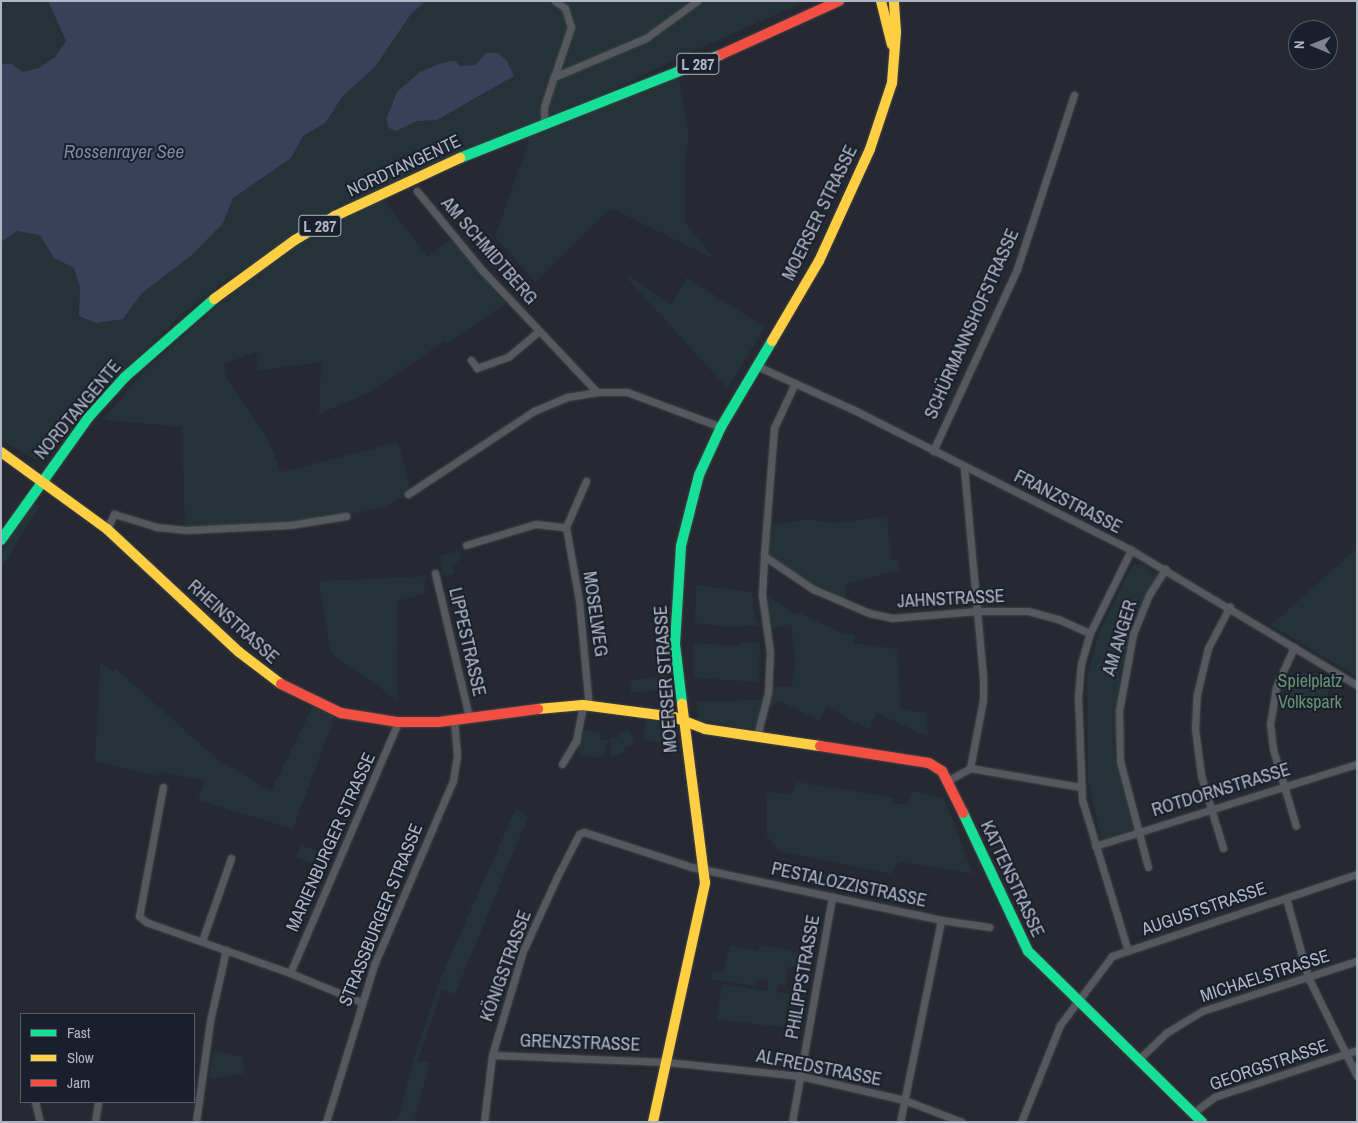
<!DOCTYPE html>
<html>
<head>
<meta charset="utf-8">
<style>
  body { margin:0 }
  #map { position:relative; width:1358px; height:1123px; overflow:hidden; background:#262931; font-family:"Archivo Narrow",sans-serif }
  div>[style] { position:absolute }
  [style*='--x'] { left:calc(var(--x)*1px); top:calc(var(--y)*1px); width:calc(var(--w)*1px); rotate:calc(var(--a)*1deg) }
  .green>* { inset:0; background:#243337 }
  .water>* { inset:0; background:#35425a }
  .roads { filter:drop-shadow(0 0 1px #42444a) drop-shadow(0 0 1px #42444a) }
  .street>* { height:7px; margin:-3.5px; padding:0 3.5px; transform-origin:3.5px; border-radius:3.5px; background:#55585f }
  .fast>* { height:10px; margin:-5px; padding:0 5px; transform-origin:5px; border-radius:5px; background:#16e098 }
  .slow>* { height:10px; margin:-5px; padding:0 5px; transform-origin:5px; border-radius:5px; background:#ffcf43 }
  .jam>* { height:10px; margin:-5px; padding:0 5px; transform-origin:5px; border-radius:5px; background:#f24e42 }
  span { translate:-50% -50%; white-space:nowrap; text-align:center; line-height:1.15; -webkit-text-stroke:4px #1a202b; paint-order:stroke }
  .shield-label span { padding:1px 4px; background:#1a202b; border:1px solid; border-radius:4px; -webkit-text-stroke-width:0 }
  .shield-label { font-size:16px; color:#afb5c3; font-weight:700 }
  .street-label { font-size:18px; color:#afb5c3 }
  .park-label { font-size:18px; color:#689274 }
  .water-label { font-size:19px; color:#788aaa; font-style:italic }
  .frame { position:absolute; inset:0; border:2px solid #afb5c3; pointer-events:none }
  .legend { position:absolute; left:20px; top:1013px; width:175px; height:90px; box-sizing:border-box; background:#1a202b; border:1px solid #565c68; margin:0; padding:6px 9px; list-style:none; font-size:15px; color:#afb5c3 }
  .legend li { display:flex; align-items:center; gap:10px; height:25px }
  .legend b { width:25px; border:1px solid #565c68 }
  .north { position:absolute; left:1288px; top:20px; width:50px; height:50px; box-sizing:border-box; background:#1a202b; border:1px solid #565c68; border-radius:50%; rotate:271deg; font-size:14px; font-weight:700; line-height:20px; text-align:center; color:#afb5c3 }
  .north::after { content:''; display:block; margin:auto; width:18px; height:22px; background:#7f8490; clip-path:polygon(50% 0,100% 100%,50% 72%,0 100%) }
</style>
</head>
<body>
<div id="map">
  <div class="green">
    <div style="clip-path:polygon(1px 1px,48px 1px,66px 41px,55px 57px,41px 68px,23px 72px,12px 64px,1px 64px)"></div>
    <div style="clip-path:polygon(evenodd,426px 1px,806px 1px,680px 57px,561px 116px,678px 72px,689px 133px,685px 165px,685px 222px,714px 259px,611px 208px,535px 282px,495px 236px,528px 143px,528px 130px,380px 195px,428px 257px,450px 239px,506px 303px,448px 344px,445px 341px,368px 393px,319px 414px,321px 362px,258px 371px,256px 352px,224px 364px,227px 379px,268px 439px,281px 472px,398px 442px,412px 493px,382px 508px,298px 524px,185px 530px,182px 427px,103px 420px,146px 369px,234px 291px,231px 284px,288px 245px,227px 279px,180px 316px,82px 410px,43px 458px,34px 459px,1px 440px,1px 242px,17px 231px,40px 234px,54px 258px,74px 268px,80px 287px,79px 316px,124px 318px,142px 293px,192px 255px,233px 196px,291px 158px,303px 136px,325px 123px,343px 96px,375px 67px,411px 14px,426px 1px,475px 65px,514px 76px,437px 120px,386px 119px,397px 92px,460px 66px,475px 65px)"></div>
    <div style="clip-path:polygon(630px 276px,671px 305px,687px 277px,765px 328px,727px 388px,627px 278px)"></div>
    <div style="clip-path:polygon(34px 503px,40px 506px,1px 569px,1px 553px)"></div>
    <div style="clip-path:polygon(887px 516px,891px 560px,898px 560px,899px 570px,847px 584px,844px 602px,808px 585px,767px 558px,771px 526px,807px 519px,835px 523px)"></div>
    <div style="clip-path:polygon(1357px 548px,1357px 677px,1271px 625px)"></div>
    <div style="clip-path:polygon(458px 551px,462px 556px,453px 568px,453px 574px,443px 576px,440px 556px)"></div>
    <div style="clip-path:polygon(1140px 563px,1158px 575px,1139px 611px,1136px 610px,1128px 630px,1131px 631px,1120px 673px,1116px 738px,1113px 739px,1115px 762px,1118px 762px,1134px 826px,1132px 830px,1101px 840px,1088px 781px,1087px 675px,1100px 630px,1132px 566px)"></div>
    <div style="clip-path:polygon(426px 576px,424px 594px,398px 601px,397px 700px,331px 653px,319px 581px)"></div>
    <div style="clip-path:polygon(696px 585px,752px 592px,756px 622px,766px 624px,762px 592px,796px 615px,797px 612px,844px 634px,855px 635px,854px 643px,897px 649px,901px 709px,927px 713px,928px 737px,877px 713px,869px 730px,827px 707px,819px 721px,780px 701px,769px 707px,772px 687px,792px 687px,795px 659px,791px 624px,767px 630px,766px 624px,731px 627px,695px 623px)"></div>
    <div style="clip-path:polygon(739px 642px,760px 643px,759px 682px,694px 678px,693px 643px,736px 646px)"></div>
    <div style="clip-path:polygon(100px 662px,113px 671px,115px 668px,216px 758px,271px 791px,313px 706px,335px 715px,293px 829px,198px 800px,205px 780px,159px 772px,159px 776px,95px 762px)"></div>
    <div style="clip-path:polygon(1309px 670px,1328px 681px,1329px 687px,1326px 705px,1312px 712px,1295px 709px,1290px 696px,1297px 677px)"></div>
    <div style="clip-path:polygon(667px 676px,668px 689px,631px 693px,630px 680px)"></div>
    <div style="clip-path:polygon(739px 699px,766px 701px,755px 729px,698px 720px,696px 701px,735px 702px)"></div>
    <div style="clip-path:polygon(647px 720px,666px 724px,668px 742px,645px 741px,643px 737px)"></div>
    <div style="clip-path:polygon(583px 730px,601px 732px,600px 740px,608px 740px,604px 757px,587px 757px,576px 751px)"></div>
    <div style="clip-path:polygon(628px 730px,635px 741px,633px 745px,624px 748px,623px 753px,610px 757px,610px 737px,618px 738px,618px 733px)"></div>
    <div style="clip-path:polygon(797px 782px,894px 798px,893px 803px,907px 805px,912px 791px,944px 798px,973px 874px,900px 862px,891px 874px,778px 851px,767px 836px,767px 792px,792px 794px)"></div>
    <div style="clip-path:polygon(516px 808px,528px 817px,455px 994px,443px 990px,441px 994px,418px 1061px,430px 1062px,414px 1122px,393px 1122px,399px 1115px,416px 1051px,441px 977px)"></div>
    <div style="clip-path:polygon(301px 845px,320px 852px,315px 865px,296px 857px)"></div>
    <div style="clip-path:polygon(760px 944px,807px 955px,808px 950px,813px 951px,811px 961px,805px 960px,804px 963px,810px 964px,810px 967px,788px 967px,785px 986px,779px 985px,777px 992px,790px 994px,784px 1027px,717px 1020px,722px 984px,768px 991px,767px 979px,758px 981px,756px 986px,710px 979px,713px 971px,723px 973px,730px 945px,758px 951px)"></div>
    <div style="clip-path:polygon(213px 1050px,243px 1057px,245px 1073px,209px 1079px)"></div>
  </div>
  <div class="water">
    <div style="clip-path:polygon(48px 1px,426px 1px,411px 14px,375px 67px,343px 96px,325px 123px,303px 136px,291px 158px,233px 198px,223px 223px,192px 255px,142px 293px,123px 319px,96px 323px,79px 316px,80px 287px,74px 268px,54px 258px,40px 235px,17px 231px,1px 242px,1px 64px,12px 64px,23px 72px,39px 68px,55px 57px,66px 41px)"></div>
    <div style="clip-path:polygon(486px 53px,498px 53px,507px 61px,514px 76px,437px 120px,417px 121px,396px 131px,389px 128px,386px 119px,397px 92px,420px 72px,442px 63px,455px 61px,460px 66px,475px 65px)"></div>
  </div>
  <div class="roads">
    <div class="street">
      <div style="--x:554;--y:77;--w:53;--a:-71.2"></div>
      <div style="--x:571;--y:27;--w:20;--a:-108"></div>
      <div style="--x:565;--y:8;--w:12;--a:-145"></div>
      <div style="--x:544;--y:124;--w:17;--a:-90"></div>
      <div style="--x:544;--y:107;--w:32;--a:-72"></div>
      <div style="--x:554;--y:77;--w:100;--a:-23"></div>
      <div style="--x:646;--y:38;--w:63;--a:-36"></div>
      <div style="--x:417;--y:191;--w:102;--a:50.6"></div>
      <div style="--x:482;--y:270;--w:168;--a:46.7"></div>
      <div style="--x:471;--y:360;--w:10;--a:53"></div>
      <div style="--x:477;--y:368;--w:33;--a:-20"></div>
      <div style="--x:508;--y:357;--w:40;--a:-40"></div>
      <div style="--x:757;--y:366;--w:109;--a:24.4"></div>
      <div style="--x:856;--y:411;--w:308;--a:26.8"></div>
      <div style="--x:1131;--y:550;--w:263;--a:30.9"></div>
      <div style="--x:795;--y:383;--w:50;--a:115"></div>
      <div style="--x:774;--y:428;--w:128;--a:94.5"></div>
      <div style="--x:764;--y:556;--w:59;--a:34"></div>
      <div style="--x:813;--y:589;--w:61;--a:23.2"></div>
      <div style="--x:869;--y:613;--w:24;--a:12"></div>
      <div style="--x:892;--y:618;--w:86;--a:-4.7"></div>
      <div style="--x:978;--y:611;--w:50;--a:0"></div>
      <div style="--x:1028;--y:611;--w:31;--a:15"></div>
      <div style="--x:1058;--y:619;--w:35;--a:24"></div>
      <div style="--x:933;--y:451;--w:200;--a:-65.2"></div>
      <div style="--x:1017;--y:269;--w:183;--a:-71.9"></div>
      <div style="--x:964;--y:468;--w:210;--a:84.8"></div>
      <div style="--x:983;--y:677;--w:23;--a:90"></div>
      <div style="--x:983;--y:700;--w:69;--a:100.8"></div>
      <div style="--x:586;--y:481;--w:50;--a:113.5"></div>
      <div style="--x:566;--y:527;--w:75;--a:80"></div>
      <div style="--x:579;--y:601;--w:105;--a:84.6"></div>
      <div style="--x:408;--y:494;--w:151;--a:-33.4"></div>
      <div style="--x:534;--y:411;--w:36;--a:-23"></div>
      <div style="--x:567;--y:397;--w:30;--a:-9"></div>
      <div style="--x:597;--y:392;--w:30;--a:0"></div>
      <div style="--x:627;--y:392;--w:100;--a:20.4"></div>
      <div style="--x:107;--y:529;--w:17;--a:-65"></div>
      <div style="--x:114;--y:514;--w:45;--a:16.8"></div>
      <div style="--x:157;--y:527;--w:29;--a:6"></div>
      <div style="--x:186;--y:530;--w:104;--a:-2.8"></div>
      <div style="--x:290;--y:525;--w:57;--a:-9.1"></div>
      <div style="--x:466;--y:545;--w:72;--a:-16.9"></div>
      <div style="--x:535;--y:524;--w:31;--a:6"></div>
      <div style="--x:435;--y:573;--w:148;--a:76.7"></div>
      <div style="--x:1294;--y:647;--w:44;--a:114.2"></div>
      <div style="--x:1276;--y:687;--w:37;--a:99"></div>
      <div style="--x:1270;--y:724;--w:25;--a:83"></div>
      <div style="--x:1273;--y:749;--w:80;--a:73.4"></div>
      <div style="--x:757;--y:736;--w:44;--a:-75.7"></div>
      <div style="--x:768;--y:693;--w:41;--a:-87.2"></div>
      <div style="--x:770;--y:652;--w:57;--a:-98.1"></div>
      <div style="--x:762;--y:596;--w:40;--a:-87.1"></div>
      <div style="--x:562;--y:764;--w:27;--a:-59"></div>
      <div style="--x:576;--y:741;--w:37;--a:-79"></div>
      <div style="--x:947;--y:781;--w:26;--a:-29"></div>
      <div style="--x:970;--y:768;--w:112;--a:9.8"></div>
      <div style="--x:163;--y:787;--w:131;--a:100.5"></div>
      <div style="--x:139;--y:916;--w:9;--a:41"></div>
      <div style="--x:146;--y:922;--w:153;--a:19.5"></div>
      <div style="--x:290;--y:973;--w:77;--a:22.2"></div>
      <div style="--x:1095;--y:846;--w:275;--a:-17.4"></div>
      <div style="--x:1223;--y:848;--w:76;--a:-106.8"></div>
      <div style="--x:1201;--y:775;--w:46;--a:-97.4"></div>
      <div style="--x:1195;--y:729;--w:35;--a:-87"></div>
      <div style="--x:1197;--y:694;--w:47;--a:-76.6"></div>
      <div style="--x:1208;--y:648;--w:47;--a:-62.4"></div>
      <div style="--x:1148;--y:867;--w:110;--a:-104.8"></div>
      <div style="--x:1120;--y:761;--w:50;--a:-91.1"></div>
      <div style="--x:1119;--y:711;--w:78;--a:-79.7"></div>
      <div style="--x:1133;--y:634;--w:42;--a:-67.7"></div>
      <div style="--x:1149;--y:595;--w:31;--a:-58"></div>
      <div style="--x:1286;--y:898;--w:82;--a:74.4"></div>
      <div style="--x:1308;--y:977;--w:110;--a:63.7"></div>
      <div style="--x:202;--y:941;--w:88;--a:-70.7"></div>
      <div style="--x:1128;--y:951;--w:158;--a:-106.9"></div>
      <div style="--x:1082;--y:800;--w:103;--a:-92.2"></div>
      <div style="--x:1078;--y:697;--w:33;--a:-85"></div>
      <div style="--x:1081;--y:664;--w:32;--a:-74"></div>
      <div style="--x:1090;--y:633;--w:93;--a:-63.7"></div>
      <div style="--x:290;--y:973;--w:273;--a:-66.7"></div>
      <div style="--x:492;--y:1055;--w:175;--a:2.3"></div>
      <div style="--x:667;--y:1062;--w:135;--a:6"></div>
      <div style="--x:801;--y:1076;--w:106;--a:13.1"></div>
      <div style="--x:904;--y:1100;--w:62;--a:20.8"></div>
      <div style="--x:1138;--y:1060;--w:39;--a:-44"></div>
      <div style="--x:1166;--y:1033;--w:42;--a:-31.4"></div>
      <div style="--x:1202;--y:1011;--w:163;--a:-17.9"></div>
      <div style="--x:35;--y:1102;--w:21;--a:76"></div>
      <div style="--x:1193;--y:1113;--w:26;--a:-37"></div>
      <div style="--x:1214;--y:1097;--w:151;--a:-18.2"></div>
      <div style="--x:95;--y:1122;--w:20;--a:-81"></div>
      <div style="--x:196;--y:1122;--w:102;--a:-82.1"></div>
      <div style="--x:210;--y:1021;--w:73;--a:-77.3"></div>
      <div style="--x:326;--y:1122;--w:164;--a:-73"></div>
      <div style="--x:374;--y:965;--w:200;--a:-66.8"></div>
      <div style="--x:453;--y:781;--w:26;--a:-81"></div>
      <div style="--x:457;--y:755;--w:35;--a:-95"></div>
      <div style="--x:484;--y:1122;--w:67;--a:-83.2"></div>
      <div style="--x:492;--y:1055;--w:109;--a:-73.4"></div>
      <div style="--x:523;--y:951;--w:81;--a:-65.3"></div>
      <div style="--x:557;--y:877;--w:48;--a:-62.9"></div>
      <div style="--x:579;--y:834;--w:5;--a:-22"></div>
      <div style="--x:584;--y:832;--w:114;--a:18"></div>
      <div style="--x:692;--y:867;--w:255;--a:12"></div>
      <div style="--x:941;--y:920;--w:49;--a:8.3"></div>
      <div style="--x:792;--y:1122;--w:229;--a:-79.9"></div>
      <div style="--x:900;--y:1122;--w:206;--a:-78.5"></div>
      <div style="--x:1021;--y:1122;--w:105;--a:-68.1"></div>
      <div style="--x:1060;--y:1025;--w:86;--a:-53"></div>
      <div style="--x:1112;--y:956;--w:258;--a:-18.5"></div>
    </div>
    <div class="fast">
      <div style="--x:460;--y:158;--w:280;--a:-21.6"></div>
      <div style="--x:1;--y:540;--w:150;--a:-54.5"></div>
      <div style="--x:88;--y:418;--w:55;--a:-47.9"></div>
      <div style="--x:125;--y:377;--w:118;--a:-41.2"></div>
      <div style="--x:682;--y:703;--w:59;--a:-96.8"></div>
      <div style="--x:675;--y:644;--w:98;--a:-86.5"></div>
      <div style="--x:681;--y:546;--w:73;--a:-75.8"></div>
      <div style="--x:699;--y:475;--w:53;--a:-65.4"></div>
      <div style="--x:721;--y:427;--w:100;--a:-59.3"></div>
      <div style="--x:963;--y:813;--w:153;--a:64.8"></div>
      <div style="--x:1028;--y:951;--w:244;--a:44.5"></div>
    </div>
    <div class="slow">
      <div style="--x:881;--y:1;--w:45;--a:76"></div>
      <div style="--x:214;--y:299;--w:100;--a:-36.1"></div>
      <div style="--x:295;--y:240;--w:47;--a:-31"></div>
      <div style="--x:335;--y:216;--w:138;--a:-24.9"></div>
      <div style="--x:772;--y:341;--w:93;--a:-59.6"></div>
      <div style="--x:819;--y:261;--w:123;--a:-65.5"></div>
      <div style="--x:870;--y:149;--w:70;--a:-71.6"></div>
      <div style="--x:892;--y:83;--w:51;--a:-85.5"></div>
      <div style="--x:896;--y:32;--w:31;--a:-94"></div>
      <div style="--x:1;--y:452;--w:131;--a:36"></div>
      <div style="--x:107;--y:529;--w:180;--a:43"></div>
      <div style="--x:239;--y:652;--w:53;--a:37.3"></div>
      <div style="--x:538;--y:709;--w:45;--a:-5.1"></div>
      <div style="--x:583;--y:705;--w:92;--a:7.5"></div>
      <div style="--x:674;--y:717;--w:33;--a:21"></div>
      <div style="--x:705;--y:729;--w:116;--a:8.4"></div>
      <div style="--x:653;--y:1122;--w:245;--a:-77.7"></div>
      <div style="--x:705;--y:883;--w:181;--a:-97.3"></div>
    </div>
    <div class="jam">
      <div style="--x:720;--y:55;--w:131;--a:-24.4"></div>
      <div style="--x:281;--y:684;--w:67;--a:25.8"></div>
      <div style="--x:341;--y:713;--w:58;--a:9"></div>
      <div style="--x:398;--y:722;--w:41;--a:0"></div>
      <div style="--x:439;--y:722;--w:100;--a:-7.5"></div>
      <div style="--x:820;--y:746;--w:110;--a:8.9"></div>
      <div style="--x:929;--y:763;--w:15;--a:32"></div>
      <div style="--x:942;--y:771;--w:47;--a:63.4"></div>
    </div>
  </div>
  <div class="shield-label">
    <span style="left:698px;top:64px">L 287</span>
    <span style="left:320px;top:226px">L 287</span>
  </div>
  <div class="street-label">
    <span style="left:404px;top:166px;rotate:-25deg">NORDTANGENTE</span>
    <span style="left:820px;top:213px;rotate:-64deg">MOERSER STRASSE</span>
    <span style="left:489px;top:251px;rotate:49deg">AM SCHMIDTBERG</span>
    <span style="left:972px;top:324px;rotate:-66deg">SCHÜRMANNSHOFSTRASSE</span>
    <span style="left:78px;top:410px;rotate:-50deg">NORDTANGENTE</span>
    <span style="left:1068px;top:502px;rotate:27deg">FRANZSTRASSE</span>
    <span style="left:951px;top:599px;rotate:-3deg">JAHNSTRASSE</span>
    <span style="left:595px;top:614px;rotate:82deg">MOSELWEG</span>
    <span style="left:233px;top:622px;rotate:42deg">RHEINSTRASSE</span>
    <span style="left:1120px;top:638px;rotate:-73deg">AM ANGER</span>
    <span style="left:467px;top:642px;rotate:77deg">LIPPESTRASSE</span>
    <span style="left:666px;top:679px;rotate:-94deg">MOERSER STRASSE</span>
    <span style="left:1221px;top:790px;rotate:-17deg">ROTDORNSTRASSE</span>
    <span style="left:331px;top:842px;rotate:-66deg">MARIENBURGER STRASSE</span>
    <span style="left:1012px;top:879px;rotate:65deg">KATTENSTRASSE</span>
    <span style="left:849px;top:885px;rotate:12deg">PESTALOZZISTRASSE</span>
    <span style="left:1204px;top:909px;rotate:-19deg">AUGUSTSTRASSE</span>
    <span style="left:381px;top:915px;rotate:-68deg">STRASSBURGER STRASSE</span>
    <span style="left:506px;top:966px;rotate:-70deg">KÖNIGSTRASSE</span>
    <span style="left:1265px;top:976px;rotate:-18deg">MICHAELSTRASSE</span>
    <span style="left:803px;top:977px;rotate:-80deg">PHILIPPSTRASSE</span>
    <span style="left:580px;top:1043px;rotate:2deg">GRENZSTRASSE</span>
    <span style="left:1269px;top:1065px;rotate:-19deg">GEORGSTRASSE</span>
    <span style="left:819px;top:1068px;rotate:11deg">ALFREDSTRASSE</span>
  </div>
  <div class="park-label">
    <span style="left:1310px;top:692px">Spielplatz<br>Volkspark</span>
  </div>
  <div class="water-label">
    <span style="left:124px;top:152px">Rossenrayer See</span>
  </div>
  <div class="frame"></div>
  <ul class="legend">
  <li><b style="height:6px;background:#16e098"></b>Fast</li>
  <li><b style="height:6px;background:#ffcf43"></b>Slow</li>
  <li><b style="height:6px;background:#f24e42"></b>Jam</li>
  </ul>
  <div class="north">N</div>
</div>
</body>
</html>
